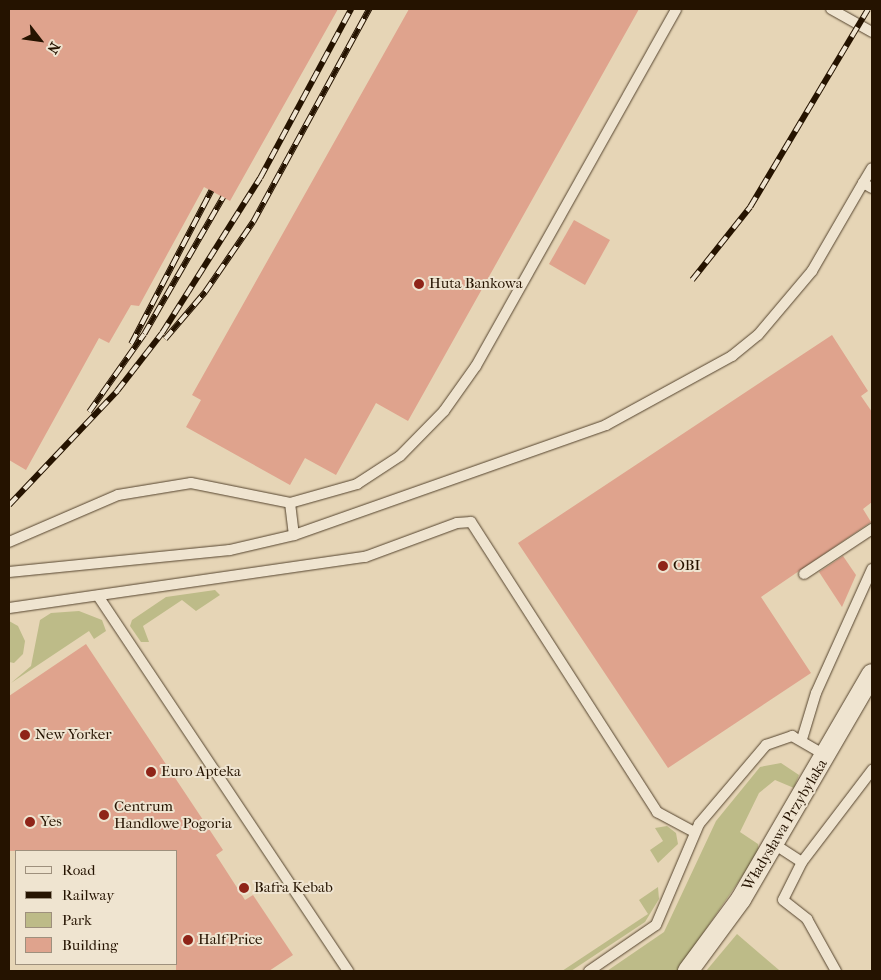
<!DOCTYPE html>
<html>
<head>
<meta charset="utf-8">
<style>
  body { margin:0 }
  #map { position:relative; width:881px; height:980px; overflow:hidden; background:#e6d5b6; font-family:"IM FELL French Canon",serif }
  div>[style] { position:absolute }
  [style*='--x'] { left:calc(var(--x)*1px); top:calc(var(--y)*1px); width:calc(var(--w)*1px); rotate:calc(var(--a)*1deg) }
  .green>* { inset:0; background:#bdbb88 }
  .building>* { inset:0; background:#dfa38d }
  .roads { filter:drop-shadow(0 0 1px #55442e) drop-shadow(0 0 1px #55442e) }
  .lane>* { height:10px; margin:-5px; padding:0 5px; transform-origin:5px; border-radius:5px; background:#efe4d0 }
  .street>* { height:20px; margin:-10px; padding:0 10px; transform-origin:10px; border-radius:10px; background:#efe4d0 }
  .rail>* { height:5.5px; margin-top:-2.75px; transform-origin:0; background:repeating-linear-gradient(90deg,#efe4d0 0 11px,#251300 0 22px); box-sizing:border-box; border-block:1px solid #251300 }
  .dots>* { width:14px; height:14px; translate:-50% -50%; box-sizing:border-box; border:2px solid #efe4d0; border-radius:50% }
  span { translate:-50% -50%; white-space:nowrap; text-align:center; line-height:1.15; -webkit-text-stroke:4px #efe4d0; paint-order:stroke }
  .poi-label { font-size:15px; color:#251300 }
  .left { translate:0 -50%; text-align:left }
  .street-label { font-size:15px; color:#251300 }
  .frame { position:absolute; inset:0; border:10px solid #251300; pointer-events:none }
  .legend { position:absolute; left:15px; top:850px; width:162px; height:115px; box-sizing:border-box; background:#efe4d0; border:1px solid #9e907d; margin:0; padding:6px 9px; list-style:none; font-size:15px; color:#251300 }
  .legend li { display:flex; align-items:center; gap:10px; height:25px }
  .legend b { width:25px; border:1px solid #9e907d }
  .north { position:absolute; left:15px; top:15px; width:50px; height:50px; -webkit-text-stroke:4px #efe4d0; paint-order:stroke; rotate:120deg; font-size:14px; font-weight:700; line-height:20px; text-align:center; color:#251300 }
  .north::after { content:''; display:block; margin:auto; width:18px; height:22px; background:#251300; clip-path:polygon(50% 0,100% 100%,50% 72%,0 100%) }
</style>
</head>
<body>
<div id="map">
  <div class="green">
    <div style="clip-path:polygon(215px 590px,220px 595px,196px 611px,182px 600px,143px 626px,149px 642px,141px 642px,130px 626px,132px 620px,166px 597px)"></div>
    <div style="clip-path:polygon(79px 611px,102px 620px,106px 631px,94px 639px,89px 631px,11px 683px,31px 666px,40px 620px,51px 613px)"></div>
    <div style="clip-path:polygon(9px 621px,18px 626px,25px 641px,23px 654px,14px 663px,9px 662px)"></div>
    <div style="clip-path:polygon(781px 763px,799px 775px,794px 788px,775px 780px,759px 793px,740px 832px,758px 844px,759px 852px,677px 971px,607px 971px,664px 932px,716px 821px,760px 767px)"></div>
    <div style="clip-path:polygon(667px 826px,676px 833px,678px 844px,658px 863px,650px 850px,663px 841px,655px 828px)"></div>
    <div style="clip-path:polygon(658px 887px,659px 899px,645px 922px,571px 971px,562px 971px,648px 914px,639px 900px)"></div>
    <div style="clip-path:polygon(737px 934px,779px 970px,780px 971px,706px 971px)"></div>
  </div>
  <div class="building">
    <div style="clip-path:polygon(9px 9px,338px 9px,230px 201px,204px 187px,139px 306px,131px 305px,109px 343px,99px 338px,26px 470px,9px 460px)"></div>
    <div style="clip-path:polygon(409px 9px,639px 9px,408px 421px,376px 403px,336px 475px,305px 458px,290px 485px,186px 427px,201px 400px,192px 395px)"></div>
    <div style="clip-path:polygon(574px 220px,610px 240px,585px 285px,549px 264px)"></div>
    <div style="clip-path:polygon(832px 335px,868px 391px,861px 396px,872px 412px,872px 502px,863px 509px,871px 522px,761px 597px,811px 673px,668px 768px,518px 543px)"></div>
    <div style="clip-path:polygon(843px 556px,856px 575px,842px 607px,819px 572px)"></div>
    <div style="clip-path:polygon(86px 644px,223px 850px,216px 855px,245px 900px,253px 895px,293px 955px,269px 971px,176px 971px,176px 851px,9px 851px,9px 696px)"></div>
  </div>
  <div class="roads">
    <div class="lane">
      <div style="--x:831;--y:9;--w:47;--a:29.3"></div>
      <div style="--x:863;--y:183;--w:17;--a:-59"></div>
      <div style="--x:290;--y:503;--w:70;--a:-15.8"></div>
      <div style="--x:357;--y:484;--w:51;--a:-33.1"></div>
      <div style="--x:400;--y:456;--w:63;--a:-45.6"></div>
      <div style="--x:444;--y:411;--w:55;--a:-54.6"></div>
      <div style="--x:476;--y:366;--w:409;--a:-60.7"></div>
      <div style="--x:9;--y:542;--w:119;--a:-23.3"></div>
      <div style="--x:118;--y:495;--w:74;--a:-9.3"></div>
      <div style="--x:191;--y:483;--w:101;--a:11.4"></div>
      <div style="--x:290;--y:503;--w:32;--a:83"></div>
      <div style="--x:294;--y:535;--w:331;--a:-19.4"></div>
      <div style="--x:606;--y:425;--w:144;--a:-28.7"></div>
      <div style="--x:732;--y:356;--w:33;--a:-39"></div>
      <div style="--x:758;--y:335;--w:84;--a:-49.8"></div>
      <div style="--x:812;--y:271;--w:102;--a:-59.9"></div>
      <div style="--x:863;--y:183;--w:10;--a:29"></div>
      <div style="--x:9;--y:572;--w:222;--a:-5.7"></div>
      <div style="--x:230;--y:550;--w:66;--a:-13.2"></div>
      <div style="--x:804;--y:574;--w:82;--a:-33.5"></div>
      <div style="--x:98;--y:596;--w:451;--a:56.3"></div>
      <div style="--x:9;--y:608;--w:360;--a:-8.2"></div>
      <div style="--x:365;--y:557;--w:98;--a:-20.3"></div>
      <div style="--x:457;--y:523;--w:14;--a:-4"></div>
      <div style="--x:471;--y:522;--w:345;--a:57.3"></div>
      <div style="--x:657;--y:812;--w:42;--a:28.4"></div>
      <div style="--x:802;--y:739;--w:48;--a:-73.1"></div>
      <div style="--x:816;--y:693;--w:136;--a:-65.7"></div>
      <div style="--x:774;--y:844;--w:33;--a:33"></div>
      <div style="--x:802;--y:862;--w:116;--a:-52.7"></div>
      <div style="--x:802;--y:862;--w:42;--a:116.6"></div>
      <div style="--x:783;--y:900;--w:31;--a:38"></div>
      <div style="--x:807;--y:919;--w:60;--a:60.9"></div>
      <div style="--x:589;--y:971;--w:81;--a:-34.5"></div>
      <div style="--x:656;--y:925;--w:110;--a:-66.9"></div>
      <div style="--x:699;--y:824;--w:104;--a:-49.7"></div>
      <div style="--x:766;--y:745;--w:28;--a:-19"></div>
      <div style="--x:792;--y:736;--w:39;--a:30"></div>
    </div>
    <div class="street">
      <div style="--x:688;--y:971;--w:89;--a:-53.6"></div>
      <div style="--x:741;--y:899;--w:260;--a:-59.8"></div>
    </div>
  </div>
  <div class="rail">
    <div style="--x:692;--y:280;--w:93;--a:-51.5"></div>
    <div style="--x:750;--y:207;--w:230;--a:-59.2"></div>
    <div style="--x:165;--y:339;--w:62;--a:-49.6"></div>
    <div style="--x:205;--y:292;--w:85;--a:-55.6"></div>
    <div style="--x:253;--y:222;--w:243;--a:-61.4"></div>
    <div style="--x:131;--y:344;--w:173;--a:-62.4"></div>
    <div style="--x:89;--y:412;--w:95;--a:-54.8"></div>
    <div style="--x:144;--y:334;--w:158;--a:-60"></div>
    <div style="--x:9;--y:505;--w:157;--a:-46.5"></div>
    <div style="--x:117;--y:391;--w:73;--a:-52.2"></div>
    <div style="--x:162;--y:333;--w:183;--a:-57.7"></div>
    <div style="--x:260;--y:178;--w:192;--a:-61.7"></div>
  </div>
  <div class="dots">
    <div style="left:419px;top:284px;background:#8f2418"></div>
    <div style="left:663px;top:566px;background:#8f2418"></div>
    <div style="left:25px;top:735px;background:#8f2418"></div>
    <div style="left:151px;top:772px;background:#8f2418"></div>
    <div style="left:104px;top:815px;background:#8f2418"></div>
    <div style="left:30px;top:822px;background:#8f2418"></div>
    <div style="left:244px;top:888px;background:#8f2418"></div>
    <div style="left:188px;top:940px;background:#8f2418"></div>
  </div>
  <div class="poi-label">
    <span class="left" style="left:429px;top:284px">Huta Bankowa</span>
    <span class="left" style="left:673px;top:566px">OBI</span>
    <span class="left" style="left:35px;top:735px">New Yorker</span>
    <span class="left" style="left:161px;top:772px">Euro Apteka</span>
    <span class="left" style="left:114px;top:815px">Centrum<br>Handlowe Pogoria</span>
    <span class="left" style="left:40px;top:822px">Yes</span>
    <span class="left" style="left:254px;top:888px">Bafra Kebab</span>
    <span class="left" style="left:198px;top:940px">HalfPrice</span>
  </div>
  <div class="street-label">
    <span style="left:785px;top:825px;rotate:-59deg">Władysława Przybylaka</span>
  </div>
  <div class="frame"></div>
  <ul class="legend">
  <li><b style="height:6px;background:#efe4d0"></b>Road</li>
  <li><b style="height:6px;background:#251300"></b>Railway</li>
  <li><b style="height:14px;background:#bdbb88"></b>Park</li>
  <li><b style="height:14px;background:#dfa38d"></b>Building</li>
  </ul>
  <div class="north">N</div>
</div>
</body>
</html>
